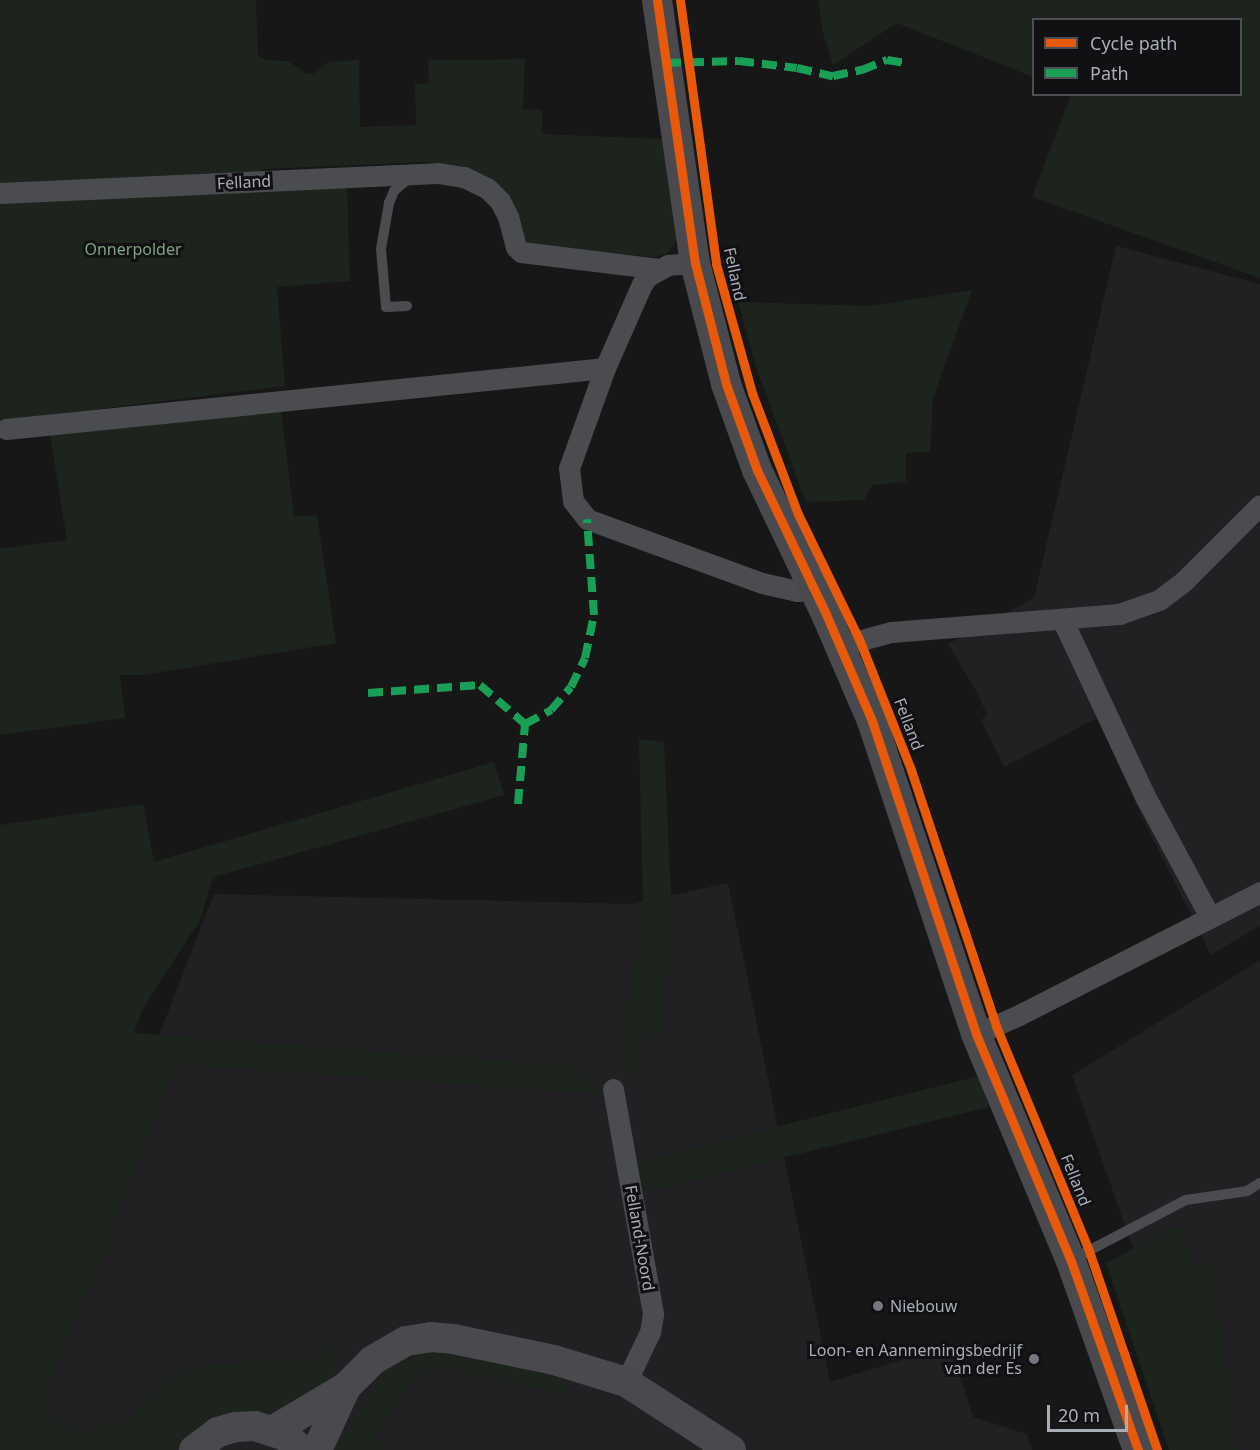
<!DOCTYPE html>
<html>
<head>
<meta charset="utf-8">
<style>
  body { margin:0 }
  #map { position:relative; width:1260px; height:1450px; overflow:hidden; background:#171717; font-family:"Noto Sans",sans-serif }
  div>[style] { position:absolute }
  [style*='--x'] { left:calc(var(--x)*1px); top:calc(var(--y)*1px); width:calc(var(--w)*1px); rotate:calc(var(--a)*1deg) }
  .built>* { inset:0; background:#212123 }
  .green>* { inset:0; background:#1d241e }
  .lane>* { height:10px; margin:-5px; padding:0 5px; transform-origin:5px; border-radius:5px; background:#4b4c50 }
  .street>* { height:21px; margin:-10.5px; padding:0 10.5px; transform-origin:10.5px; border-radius:10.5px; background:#4b4c50 }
  .secondary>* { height:30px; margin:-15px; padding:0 15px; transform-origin:15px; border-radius:15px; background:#4a4a4e }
  .quiet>* { height:8px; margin-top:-4px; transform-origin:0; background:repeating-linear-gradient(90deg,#1a9f57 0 15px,transparent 0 23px) }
  .cycleway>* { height:9px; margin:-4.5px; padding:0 4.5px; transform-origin:4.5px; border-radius:4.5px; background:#e8590c }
  .dots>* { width:16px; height:16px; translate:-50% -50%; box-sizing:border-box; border:3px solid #111113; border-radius:50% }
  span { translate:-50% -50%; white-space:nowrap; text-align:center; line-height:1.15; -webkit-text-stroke:6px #111113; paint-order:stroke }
  .street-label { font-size:16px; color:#a8adb8 }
  .park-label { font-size:16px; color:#7fa381 }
  .poi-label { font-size:16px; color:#a8adb8 }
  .left { translate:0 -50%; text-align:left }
  .right { translate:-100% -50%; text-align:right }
  .legend { position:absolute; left:1032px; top:18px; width:210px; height:78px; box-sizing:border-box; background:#111113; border:2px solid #4d4f55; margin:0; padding:8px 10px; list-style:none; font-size:18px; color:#a8adb8 }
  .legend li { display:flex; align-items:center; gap:12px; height:30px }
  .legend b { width:30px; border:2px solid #4d4f55 }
  .scale { position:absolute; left:1047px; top:1405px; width:81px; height:27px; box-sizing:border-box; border:3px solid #a8adb8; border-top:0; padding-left:8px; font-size:18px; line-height:21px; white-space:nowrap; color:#a8adb8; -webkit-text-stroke:4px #111113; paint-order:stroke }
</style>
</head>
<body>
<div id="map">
  <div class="built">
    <div style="clip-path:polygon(1116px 246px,1260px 284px,1260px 925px,1211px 955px,1145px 823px,1097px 718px,1004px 767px,981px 720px,987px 715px,977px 692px,948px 644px,1034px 598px)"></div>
    <div style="clip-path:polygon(728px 883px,830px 1382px,950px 1345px,973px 1417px,1027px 1434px,1032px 1450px,0 1450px,0 1443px,214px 894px,633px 904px)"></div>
    <div style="clip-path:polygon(1260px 960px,1260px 1450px,1204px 1450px,1072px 1075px)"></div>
  </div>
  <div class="green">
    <div style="clip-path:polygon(0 0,256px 0,258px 55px,265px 60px,288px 61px,307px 74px,315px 73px,328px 62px,359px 60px,360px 127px,416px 125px,415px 84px,429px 83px,428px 60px,525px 59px,523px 109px,542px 110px,542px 134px,662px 139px,677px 236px,675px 244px,666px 254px,654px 257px,529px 246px,492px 179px,464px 167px,423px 162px,263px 169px,263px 188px,347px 184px,350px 281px,277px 287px,285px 386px,0 421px)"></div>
    <div style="clip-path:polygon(818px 0,1260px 0,1260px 278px,1032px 197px,1071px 95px,1240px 94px,1240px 20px,1034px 20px,1033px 77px,897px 23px,833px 65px,823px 33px)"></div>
    <div style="clip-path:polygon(972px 290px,933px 398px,930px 452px,906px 453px,906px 482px,872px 485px,864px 500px,806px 502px,756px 367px,738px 302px,871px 306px)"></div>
    <div style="clip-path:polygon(281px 410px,294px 517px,317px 515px,336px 643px,143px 675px,120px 675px,125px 718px,0 735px,0 549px,67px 540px,50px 435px)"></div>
    <div style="clip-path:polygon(639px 739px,664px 742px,671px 894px,663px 1036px,643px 1037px,639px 1076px,620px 1069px,621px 1029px,631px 986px,643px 907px)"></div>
    <div style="clip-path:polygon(494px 762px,504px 795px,213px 877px,200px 920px,143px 1008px,134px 1033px,572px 1066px,595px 1082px,599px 1094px,176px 1064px,109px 1233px,115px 1236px,108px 1256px,103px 1255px,44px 1395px,51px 1398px,46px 1409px,57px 1414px,55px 1420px,94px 1436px,103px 1418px,124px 1428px,145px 1400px,164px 1383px,196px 1367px,222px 1363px,316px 1359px,325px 1344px,333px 1352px,337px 1369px,320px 1386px,276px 1413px,188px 1439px,178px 1450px,0 1450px,0 825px,143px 804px,154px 862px)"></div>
    <div style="clip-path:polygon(979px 1076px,989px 1107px,644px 1192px,635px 1162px)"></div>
    <div style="clip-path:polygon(1185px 1225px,1192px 1267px,1213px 1264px,1237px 1450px,1169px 1450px,1106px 1263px,1170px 1229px)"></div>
    <div style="clip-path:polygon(431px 1347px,560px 1376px,567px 1382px,564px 1395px,448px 1369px,425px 1369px,411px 1380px,375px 1441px,386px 1447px,385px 1450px,335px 1450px,385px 1371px)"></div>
  </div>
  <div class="lane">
    <div style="--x:407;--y:306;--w:21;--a:177"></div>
    <div style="--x:386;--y:307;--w:58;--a:-94.9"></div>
    <div style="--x:381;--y:249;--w:47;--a:-80.1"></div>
    <div style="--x:389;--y:203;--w:13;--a:-67"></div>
    <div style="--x:394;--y:191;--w:23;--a:-41"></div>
    <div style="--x:1071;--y:1260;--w:130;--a:-27.6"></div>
    <div style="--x:1186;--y:1200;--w:62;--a:-8.4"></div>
    <div style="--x:1247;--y:1191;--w:15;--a:-32"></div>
  </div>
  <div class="street">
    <div style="--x:0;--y:193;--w:438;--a:-2.6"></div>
    <div style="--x:438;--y:173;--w:26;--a:9"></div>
    <div style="--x:464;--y:177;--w:25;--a:26"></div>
    <div style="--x:487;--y:188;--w:18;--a:45"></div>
    <div style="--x:500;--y:201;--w:18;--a:63"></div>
    <div style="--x:508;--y:217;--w:31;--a:75"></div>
    <div style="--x:516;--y:247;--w:7;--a:45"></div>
    <div style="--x:521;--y:252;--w:139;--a:7"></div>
    <div style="--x:695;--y:263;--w:27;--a:176"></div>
    <div style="--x:668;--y:265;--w:23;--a:151"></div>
    <div style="--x:648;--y:276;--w:10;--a:127"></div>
    <div style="--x:642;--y:284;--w:92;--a:113.8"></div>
    <div style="--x:605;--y:368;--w:106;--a:109.8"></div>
    <div style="--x:569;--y:468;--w:33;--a:83"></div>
    <div style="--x:573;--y:501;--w:23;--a:52"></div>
    <div style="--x:587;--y:519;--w:186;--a:20.1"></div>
    <div style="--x:762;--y:583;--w:36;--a:13"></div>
    <div style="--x:797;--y:591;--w:16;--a:-7"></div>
    <div style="--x:6;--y:429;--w:602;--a:-5.81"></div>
    <div style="--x:1062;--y:619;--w:198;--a:64.9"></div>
    <div style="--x:1146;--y:798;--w:135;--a:61.7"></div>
    <div style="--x:840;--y:646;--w:53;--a:-15.4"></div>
    <div style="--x:891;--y:632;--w:229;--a:-4.5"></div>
    <div style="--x:1119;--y:614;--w:42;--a:-19.3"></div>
    <div style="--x:1159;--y:600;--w:31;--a:-37"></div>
    <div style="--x:1184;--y:581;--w:107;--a:-45"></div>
    <div style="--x:976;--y:1034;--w:47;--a:-23.8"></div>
    <div style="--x:1019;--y:1015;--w:271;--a:-27"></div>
    <div style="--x:613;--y:1089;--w:229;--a:79.9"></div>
    <div style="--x:653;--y:1314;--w:18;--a:99"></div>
    <div style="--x:650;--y:1332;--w:55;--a:115.6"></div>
  </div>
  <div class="secondary">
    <div style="--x:657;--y:0;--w:266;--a:81.8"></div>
    <div style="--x:695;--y:263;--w:125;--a:75.6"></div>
    <div style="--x:726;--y:384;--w:91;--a:70.2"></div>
    <div style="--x:757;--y:470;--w:160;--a:64.4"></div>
    <div style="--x:826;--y:614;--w:116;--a:66.7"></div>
    <div style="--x:872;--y:721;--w:330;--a:71.6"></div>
    <div style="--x:976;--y:1034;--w:246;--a:67.3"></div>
    <div style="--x:1071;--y:1261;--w:201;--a:70.5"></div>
    <div style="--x:274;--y:1430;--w:84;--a:-30.8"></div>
    <div style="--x:346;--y:1387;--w:38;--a:-45"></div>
    <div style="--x:373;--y:1360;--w:38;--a:-30"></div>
    <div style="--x:406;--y:1341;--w:25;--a:-9"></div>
    <div style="--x:431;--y:1337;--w:22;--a:5"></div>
    <div style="--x:453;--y:1339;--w:103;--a:11.7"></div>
    <div style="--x:554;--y:1360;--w:75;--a:17"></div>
    <div style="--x:626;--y:1382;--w:125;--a:32.9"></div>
    <div style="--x:194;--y:1450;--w:30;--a:-37"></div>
    <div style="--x:218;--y:1432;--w:19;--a:-16"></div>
    <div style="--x:236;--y:1427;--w:19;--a:-3"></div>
    <div style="--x:255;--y:1426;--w:33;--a:18"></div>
    <div style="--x:286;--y:1436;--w:21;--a:43"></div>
    <div style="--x:317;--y:1450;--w:69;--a:-65.3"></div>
  </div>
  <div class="quiet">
    <div style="--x:666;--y:63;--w:73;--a:-1.6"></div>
    <div style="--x:739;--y:61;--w:58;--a:6.9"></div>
    <div style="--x:797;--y:68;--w:37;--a:13"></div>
    <div style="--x:833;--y:76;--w:30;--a:-12"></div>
    <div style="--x:862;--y:70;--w:27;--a:-22"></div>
    <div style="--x:887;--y:60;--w:19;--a:9"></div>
    <div style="--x:368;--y:693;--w:112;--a:-4.1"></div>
    <div style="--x:480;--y:685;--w:60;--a:40.9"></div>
    <div style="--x:518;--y:804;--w:80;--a:-85"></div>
    <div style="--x:525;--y:724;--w:30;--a:-28"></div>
    <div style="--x:551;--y:710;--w:30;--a:-49"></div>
    <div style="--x:571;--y:687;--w:32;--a:-64"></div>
    <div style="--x:585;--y:658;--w:44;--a:-78.2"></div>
    <div style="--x:594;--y:615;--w:96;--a:-94.2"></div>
  </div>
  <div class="cycleway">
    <div style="--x:657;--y:0;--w:266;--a:81.8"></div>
    <div style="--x:695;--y:263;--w:125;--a:75.6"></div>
    <div style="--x:726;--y:384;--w:91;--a:70.2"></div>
    <div style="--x:757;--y:470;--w:160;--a:64.4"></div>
    <div style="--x:826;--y:614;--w:116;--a:66.7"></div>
    <div style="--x:872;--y:721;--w:330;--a:71.6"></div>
    <div style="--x:976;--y:1034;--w:246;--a:67.3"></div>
    <div style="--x:1071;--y:1261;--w:201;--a:70.5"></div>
    <div style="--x:680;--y:0;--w:266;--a:82.2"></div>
    <div style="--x:716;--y:264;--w:134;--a:74.4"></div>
    <div style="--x:752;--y:393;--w:129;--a:69.2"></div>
    <div style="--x:798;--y:514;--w:139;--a:64"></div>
    <div style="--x:859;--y:639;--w:141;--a:68.3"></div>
    <div style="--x:911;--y:770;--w:270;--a:71.6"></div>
    <div style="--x:996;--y:1026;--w:243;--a:67.5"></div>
    <div style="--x:1089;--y:1251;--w:210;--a:71.1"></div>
  </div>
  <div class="dots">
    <div style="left:878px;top:1306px;background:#757880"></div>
    <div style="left:1034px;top:1359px;background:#757880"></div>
  </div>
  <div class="street-label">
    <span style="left:244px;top:182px;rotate:-3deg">Felland</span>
    <span style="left:735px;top:274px;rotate:78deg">Felland</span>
    <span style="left:909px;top:724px;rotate:69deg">Felland</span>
    <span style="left:1076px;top:1180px;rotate:68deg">Felland</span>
    <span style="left:640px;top:1238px;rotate:80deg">Felland-Noord</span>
  </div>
  <div class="park-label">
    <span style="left:133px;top:249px">Onnerpolder</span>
  </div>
  <div class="poi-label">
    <span class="left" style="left:890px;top:1306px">Niebouw</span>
    <span class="right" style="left:1022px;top:1359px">Loon- en Aannemingsbedrijf<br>van der Es</span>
  </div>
  <ul class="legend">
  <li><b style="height:8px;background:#e8590c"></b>Cycle path</li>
  <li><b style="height:8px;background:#1a9f57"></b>Path</li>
  </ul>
  <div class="scale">20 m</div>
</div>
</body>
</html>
